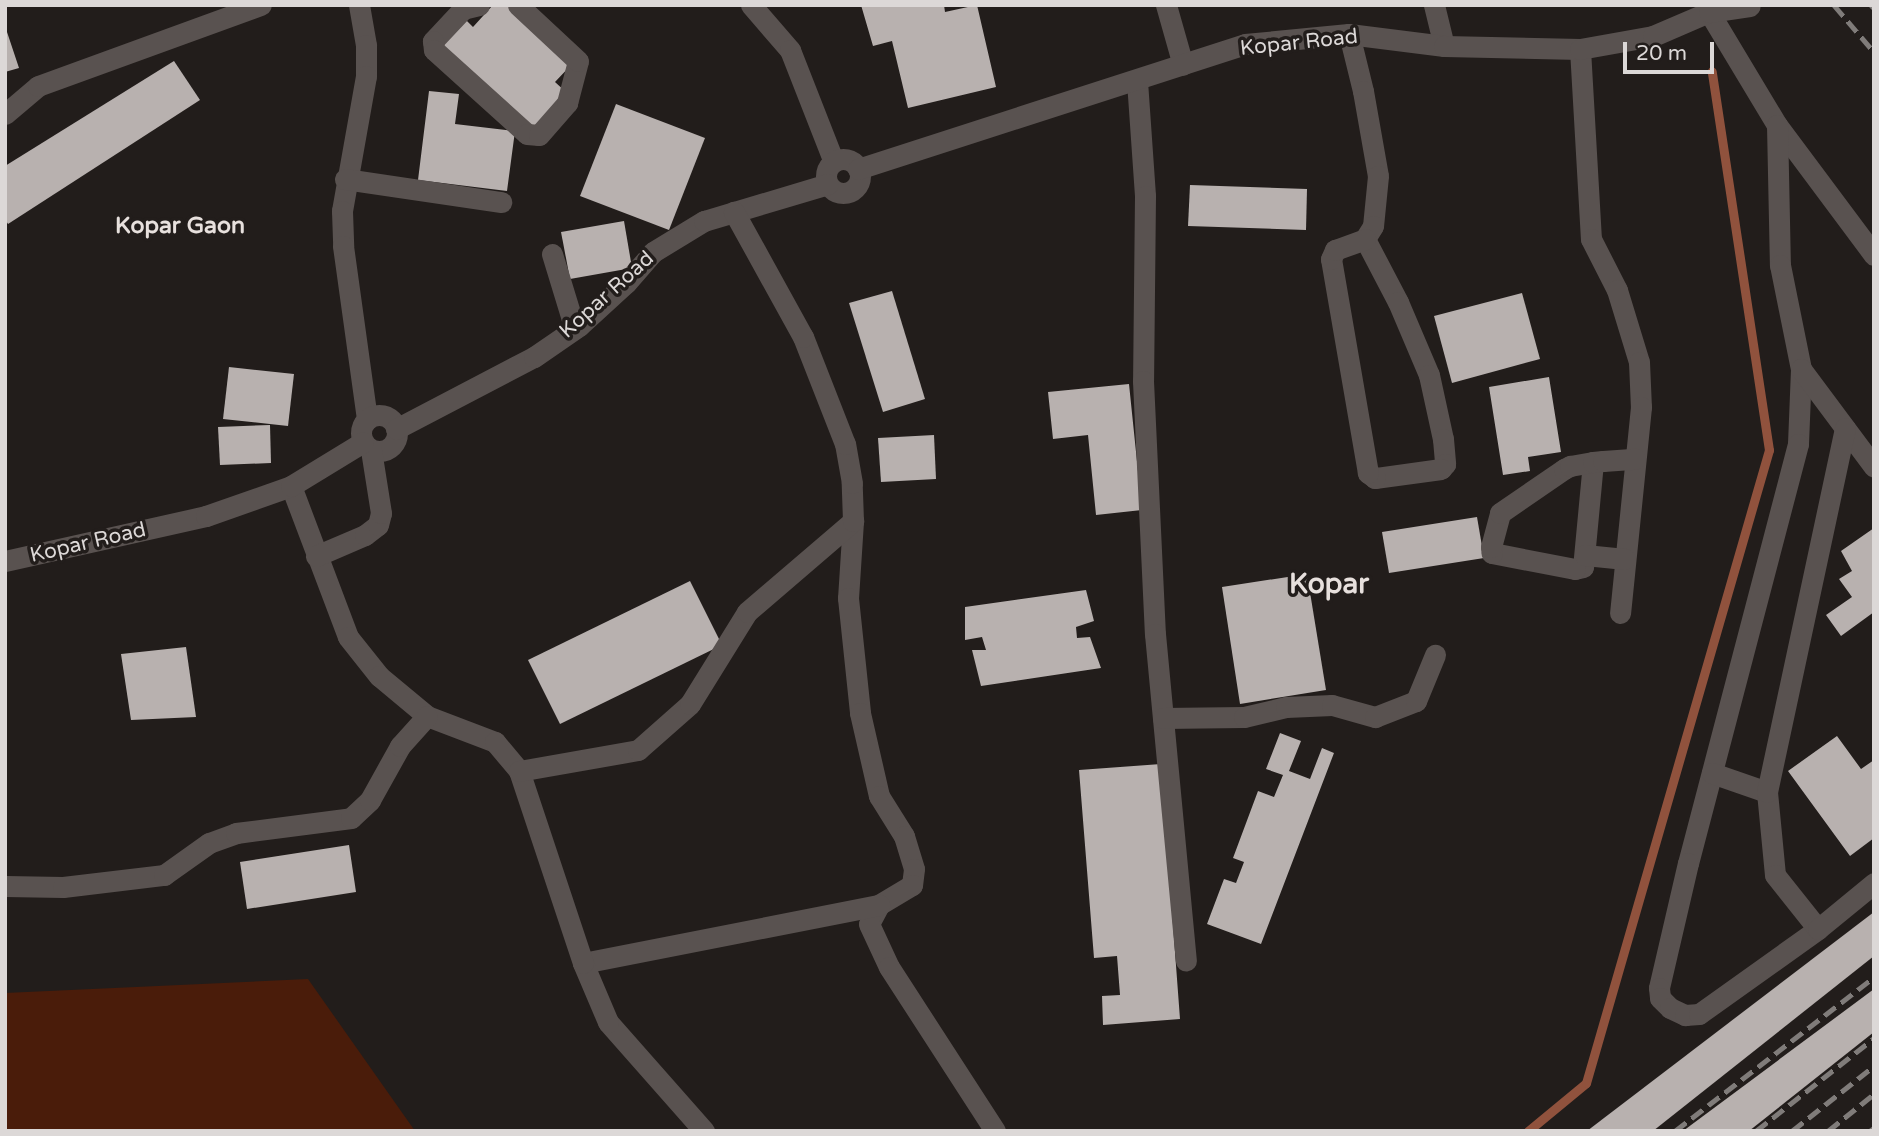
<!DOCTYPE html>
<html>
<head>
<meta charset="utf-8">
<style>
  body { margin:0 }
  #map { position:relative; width:1879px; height:1136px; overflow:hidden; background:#221d1b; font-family:"Varela Round",sans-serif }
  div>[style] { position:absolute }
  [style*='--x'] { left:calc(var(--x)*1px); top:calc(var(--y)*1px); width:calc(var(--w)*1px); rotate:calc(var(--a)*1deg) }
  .green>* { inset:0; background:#4a1c0a }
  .stream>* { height:9px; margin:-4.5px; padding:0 4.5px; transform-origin:4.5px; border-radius:4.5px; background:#90523d }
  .building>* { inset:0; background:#b8b1af }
  .minor>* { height:21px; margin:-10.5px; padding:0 10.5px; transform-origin:10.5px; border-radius:10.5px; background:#595250 }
  .minor>.ring { margin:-10.5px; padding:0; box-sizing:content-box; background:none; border:21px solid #595250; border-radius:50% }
  .rail>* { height:5px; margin-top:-2.5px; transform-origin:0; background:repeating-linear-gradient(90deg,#807c7a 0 14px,transparent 0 21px) }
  span { translate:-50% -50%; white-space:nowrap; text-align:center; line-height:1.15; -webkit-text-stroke:7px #221d1b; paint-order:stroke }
  .street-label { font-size:21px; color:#dcd8d7 }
  .neighbourhood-label { font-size:23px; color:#e7e0dd; font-weight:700 }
  .district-label { font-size:28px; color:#e7e0dd; font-weight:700 }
  .frame { position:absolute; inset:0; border:7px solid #dcd8d7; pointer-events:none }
  .scale { position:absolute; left:1623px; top:42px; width:91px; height:32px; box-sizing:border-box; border:4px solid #dcd8d7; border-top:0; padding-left:9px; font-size:21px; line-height:24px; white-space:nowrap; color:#dcd8d7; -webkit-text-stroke:5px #221d1b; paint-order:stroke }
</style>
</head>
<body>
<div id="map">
  <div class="green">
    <div style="clip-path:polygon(308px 979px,415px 1131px,5px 1131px,5px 993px)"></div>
  </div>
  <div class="stream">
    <div style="--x:1528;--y:1131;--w:75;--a:-39.6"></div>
    <div style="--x:1586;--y:1083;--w:659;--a:-73.88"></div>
    <div style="--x:1769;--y:450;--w:383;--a:-98.6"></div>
  </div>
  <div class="building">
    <div style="clip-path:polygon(493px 5px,507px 5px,572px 64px,555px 82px,567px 93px,531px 132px,436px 45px,463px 17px,473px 27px)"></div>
    <div style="clip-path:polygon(861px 5px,944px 5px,945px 12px,977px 5px,996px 87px,908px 108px,892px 41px,873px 46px)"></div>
    <div style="clip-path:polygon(5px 26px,19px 68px,5px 72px)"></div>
    <div style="clip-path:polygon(174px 61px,200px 100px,8px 224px,5px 219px,5px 166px)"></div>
    <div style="clip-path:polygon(429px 91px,459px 94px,455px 124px,515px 131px,507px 191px,418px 180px)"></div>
    <div style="clip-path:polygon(616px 104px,705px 138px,669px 230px,580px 196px)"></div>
    <div style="clip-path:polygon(1190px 185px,1307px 189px,1306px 230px,1188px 226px)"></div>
    <div style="clip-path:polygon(624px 221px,632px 268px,570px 279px,561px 232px)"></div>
    <div style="clip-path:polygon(892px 291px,925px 399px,883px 412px,849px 303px)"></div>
    <div style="clip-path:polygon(1522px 293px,1540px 359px,1452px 383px,1434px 316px)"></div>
    <div style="clip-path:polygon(229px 367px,294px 374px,288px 426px,223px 419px)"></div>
    <div style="clip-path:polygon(1549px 377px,1561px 452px,1528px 457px,1530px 471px,1503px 475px,1489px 387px)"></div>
    <div style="clip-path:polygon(1129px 384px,1142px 510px,1096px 515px,1088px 435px,1053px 439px,1048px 392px)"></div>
    <div style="clip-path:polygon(270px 425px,271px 463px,220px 465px,218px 427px)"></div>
    <div style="clip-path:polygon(934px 435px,936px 479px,881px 482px,878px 438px)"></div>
    <div style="clip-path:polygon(1477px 517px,1484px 558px,1389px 573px,1382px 532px)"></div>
    <div style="clip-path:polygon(1874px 528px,1874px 612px,1841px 636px,1826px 615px,1852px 597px,1839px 579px,1852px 571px,1841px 551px)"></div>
    <div style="clip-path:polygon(1307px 574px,1326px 690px,1240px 704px,1222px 587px)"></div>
    <div style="clip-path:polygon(690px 581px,722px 645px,560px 724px,528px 660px)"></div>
    <div style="clip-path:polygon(1086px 590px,1094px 621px,1076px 627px,1077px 638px,1090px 637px,1101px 668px,981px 686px,972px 650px,986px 650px,982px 637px,965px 640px,965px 607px)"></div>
    <div style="clip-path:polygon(186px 647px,196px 717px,131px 720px,121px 654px)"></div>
    <div style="clip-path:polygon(1280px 733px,1301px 741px,1289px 771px,1310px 779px,1322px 748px,1334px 753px,1261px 944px,1207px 924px,1224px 879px,1236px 883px,1244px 862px,1233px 858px,1258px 791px,1274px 797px,1283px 775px,1266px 769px)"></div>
    <div style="clip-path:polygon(1837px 736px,1861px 769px,1874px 760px,1874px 838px,1850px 856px,1788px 771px)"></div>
    <div style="clip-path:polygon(1161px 764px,1180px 1019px,1103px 1025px,1102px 996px,1120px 995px,1117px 956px,1094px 958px,1079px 770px)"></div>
    <div style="clip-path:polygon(349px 845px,356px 892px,247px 909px,240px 862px)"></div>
    <div style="clip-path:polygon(1874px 912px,1874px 956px,1653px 1131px,1587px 1131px)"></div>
    <div style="clip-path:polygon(1874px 989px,1874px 1032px,1749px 1131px,1683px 1131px)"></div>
  </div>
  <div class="minor">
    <div style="--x:359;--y:5;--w:41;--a:80.1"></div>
    <div style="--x:366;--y:45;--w:31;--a:90"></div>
    <div style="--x:366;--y:76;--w:137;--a:100.1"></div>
    <div style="--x:342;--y:211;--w:35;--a:88"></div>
    <div style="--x:343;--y:246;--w:175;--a:82.1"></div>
    <div style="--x:479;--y:5;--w:16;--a:166"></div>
    <div style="--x:463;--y:9;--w:44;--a:133.2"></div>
    <div style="--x:433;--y:41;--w:9;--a:84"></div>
    <div style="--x:434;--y:50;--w:125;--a:42.1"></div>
    <div style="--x:527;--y:134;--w:12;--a:5"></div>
    <div style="--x:539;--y:135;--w:43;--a:-48.8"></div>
    <div style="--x:567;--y:103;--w:43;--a:-75.3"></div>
    <div style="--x:578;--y:61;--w:82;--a:-137"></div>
    <div style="--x:751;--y:5;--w:60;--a:49.1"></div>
    <div style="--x:790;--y:50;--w:120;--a:68.6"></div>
    <div style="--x:1166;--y:5;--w:62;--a:74.2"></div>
    <div style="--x:1434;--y:5;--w:42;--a:76.3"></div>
    <div style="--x:1709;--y:12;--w:132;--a:59"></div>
    <div style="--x:1777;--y:125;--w:162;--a:53.3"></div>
    <div style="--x:1349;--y:34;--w:59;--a:76.2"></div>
    <div style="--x:1363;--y:91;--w:86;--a:80"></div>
    <div style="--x:1378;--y:176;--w:50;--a:95.7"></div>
    <div style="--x:1373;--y:226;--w:15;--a:122"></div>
    <div style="--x:1365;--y:239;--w:71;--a:62.4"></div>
    <div style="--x:1398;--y:302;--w:79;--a:67"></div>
    <div style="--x:1429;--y:375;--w:66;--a:77.7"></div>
    <div style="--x:1443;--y:439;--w:25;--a:85"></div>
    <div style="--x:1445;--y:464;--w:6;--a:129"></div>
    <div style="--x:1441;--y:469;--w:67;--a:172.2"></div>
    <div style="--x:1375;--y:478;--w:9;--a:-144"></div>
    <div style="--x:1368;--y:473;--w:217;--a:-99.8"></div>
    <div style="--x:1331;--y:259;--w:10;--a:-66"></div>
    <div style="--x:1335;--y:250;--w:32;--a:-20"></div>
    <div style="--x:1580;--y:49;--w:190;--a:86.7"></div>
    <div style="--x:1591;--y:239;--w:57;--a:63"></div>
    <div style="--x:1617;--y:290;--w:75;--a:73"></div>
    <div style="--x:1639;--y:362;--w:45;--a:87.5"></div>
    <div style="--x:1641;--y:407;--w:207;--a:95.8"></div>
    <div style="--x:1137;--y:81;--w:115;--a:86"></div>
    <div style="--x:1145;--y:196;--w:185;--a:90.6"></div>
    <div style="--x:1143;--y:381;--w:253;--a:87.3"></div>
    <div style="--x:1155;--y:634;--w:328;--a:84.6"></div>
    <div style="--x:5;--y:114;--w:43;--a:-40.3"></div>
    <div style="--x:38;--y:86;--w:237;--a:-20"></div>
    <div style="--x:1777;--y:125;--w:140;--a:88.8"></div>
    <div style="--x:1780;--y:265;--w:106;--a:78.6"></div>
    <div style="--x:1801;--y:369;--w:75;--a:92.3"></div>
    <div style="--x:1798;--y:444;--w:433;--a:104.7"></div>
    <div style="--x:1688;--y:863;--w:128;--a:103.1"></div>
    <div style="--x:1659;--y:988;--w:10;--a:84"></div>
    <div style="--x:1660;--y:998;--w:14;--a:45"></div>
    <div style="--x:1670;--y:1008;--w:17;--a:25"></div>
    <div style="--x:1685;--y:1015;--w:14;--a:-4"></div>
    <div style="--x:1699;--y:1014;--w:146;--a:-35.5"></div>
    <div class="ring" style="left:826px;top:159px;width:13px;height:13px"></div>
    <div style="--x:858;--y:169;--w:407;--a:-17.9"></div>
    <div style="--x:1245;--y:44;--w:104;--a:-5.5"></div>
    <div style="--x:1349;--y:34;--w:96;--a:7.2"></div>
    <div style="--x:1444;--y:46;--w:136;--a:1.3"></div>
    <div style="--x:1580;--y:49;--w:74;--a:-10.1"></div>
    <div style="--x:1653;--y:36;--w:61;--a:-23.2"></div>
    <div style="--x:1709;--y:12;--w:41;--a:-8.3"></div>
    <div style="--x:345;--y:179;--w:158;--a:8.4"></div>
    <div style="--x:552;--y:254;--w:78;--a:73"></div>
    <div style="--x:1801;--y:369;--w:122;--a:53.3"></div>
    <div class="ring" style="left:361px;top:415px;width:15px;height:15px"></div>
    <div style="--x:396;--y:429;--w:156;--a:-27.6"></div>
    <div style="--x:534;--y:357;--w:55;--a:-34.6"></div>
    <div style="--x:579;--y:326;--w:64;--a:-42.5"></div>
    <div style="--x:626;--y:283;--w:41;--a:-48.9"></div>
    <div style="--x:653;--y:252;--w:60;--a:-31.3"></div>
    <div style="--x:704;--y:221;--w:129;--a:-16.6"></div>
    <div style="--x:1593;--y:462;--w:105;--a:95.4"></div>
    <div style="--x:1583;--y:567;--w:8;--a:166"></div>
    <div style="--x:1575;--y:569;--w:85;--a:-169.1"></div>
    <div style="--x:1492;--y:553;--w:6;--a:-99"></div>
    <div style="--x:1491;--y:547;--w:35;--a:-75"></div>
    <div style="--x:1500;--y:513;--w:78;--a:-34.5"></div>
    <div style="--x:1564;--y:469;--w:7;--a:-27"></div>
    <div style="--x:1570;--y:466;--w:23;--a:-10"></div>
    <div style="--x:1593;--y:462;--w:10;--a:-6"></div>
    <div style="--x:1603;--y:461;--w:32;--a:-4"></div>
    <div style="--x:291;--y:486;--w:161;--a:69.3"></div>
    <div style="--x:348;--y:637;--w:50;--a:51.5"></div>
    <div style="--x:379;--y:676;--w:62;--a:39.8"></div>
    <div style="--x:427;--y:716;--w:73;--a:20.9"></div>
    <div style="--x:495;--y:742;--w:38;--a:50"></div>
    <div style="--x:853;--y:521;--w:77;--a:93.7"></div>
    <div style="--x:848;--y:598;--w:116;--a:84"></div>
    <div style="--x:860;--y:713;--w:85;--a:77.1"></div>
    <div style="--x:879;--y:796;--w:47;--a:58"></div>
    <div style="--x:904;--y:836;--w:34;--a:73"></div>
    <div style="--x:914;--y:869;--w:16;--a:97"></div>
    <div style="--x:912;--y:885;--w:39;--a:149"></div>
    <div style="--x:879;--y:905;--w:21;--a:118"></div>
    <div style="--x:869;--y:924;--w:47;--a:65.1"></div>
    <div style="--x:889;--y:967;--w:195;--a:57.1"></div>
    <div style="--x:1585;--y:555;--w:40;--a:5.7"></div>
    <div style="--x:316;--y:556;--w:53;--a:-23.2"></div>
    <div style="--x:365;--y:535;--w:16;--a:-38"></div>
    <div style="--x:378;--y:525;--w:12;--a:-76"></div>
    <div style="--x:381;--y:513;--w:64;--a:-99"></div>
    <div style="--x:5;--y:561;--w:206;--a:-12.6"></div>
    <div style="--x:206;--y:516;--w:90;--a:-19.4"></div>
    <div style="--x:291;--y:486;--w:84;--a:-31.4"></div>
    <div style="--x:1163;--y:718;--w:81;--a:-0.7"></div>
    <div style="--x:1244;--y:717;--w:43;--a:-13.4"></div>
    <div style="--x:1286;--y:707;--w:46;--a:-2.5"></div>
    <div style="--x:1332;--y:705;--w:45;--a:15.6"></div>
    <div style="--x:1375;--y:717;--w:44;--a:-21.3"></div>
    <div style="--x:1416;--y:701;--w:50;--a:-67.6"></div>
    <div style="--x:1712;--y:773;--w:58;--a:19.1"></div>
    <div style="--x:1767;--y:792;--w:83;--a:84.5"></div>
    <div style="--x:1775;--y:875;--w:69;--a:51.5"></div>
    <div style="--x:1818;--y:929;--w:72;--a:-39.4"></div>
    <div style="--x:1767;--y:792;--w:372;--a:-77.9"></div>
    <div style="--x:5;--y:886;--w:58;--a:1"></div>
    <div style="--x:63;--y:887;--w:102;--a:-6.8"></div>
    <div style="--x:164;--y:875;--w:55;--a:-35.4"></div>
    <div style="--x:209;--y:843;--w:29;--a:-20"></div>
    <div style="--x:236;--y:833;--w:116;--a:-7.4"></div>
    <div style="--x:351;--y:818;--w:26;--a:-43"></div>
    <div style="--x:370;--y:800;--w:62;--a:-60.9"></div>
    <div style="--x:400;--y:746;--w:40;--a:-48"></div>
    <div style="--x:583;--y:963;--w:302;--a:-11.1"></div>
    <div style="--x:704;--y:1131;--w:145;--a:-131.4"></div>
    <div style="--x:608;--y:1022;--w:64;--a:-113"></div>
    <div style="--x:583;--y:963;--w:202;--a:-108.4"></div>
    <div style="--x:519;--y:771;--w:121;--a:-10"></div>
    <div style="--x:638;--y:750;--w:69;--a:-41.5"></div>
    <div style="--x:690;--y:704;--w:108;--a:-58.2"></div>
    <div style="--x:747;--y:612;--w:140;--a:-40.6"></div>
    <div style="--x:853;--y:521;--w:38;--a:-92"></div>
    <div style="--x:852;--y:483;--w:40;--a:-100"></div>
    <div style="--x:845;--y:444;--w:115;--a:-111.4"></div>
    <div style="--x:803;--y:337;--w:143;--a:-118.9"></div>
  </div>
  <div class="rail">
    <div style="--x:1834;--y:5;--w:62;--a:49.6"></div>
    <div style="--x:1871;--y:5;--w:4;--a:45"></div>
    <div style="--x:1675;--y:1131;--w:252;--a:-37.7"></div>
    <div style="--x:1756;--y:1131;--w:150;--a:-38.2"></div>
    <div style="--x:1792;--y:1131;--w:105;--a:-38.4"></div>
    <div style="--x:1828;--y:1131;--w:59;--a:-38.8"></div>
    <div style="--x:1870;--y:1131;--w:5;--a:-37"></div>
  </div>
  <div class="street-label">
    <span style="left:1299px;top:43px;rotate:-6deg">Kopar Road</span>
    <span style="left:607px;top:295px;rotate:-42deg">Kopar Road</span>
    <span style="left:88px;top:543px;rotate:-13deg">Kopar Road</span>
  </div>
  <div class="neighbourhood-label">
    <span style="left:180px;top:226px">Kopar Gaon</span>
  </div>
  <div class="district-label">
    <span style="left:1329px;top:584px">Kopar</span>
  </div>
  <div class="frame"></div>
  <div class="scale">20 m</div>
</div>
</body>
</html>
